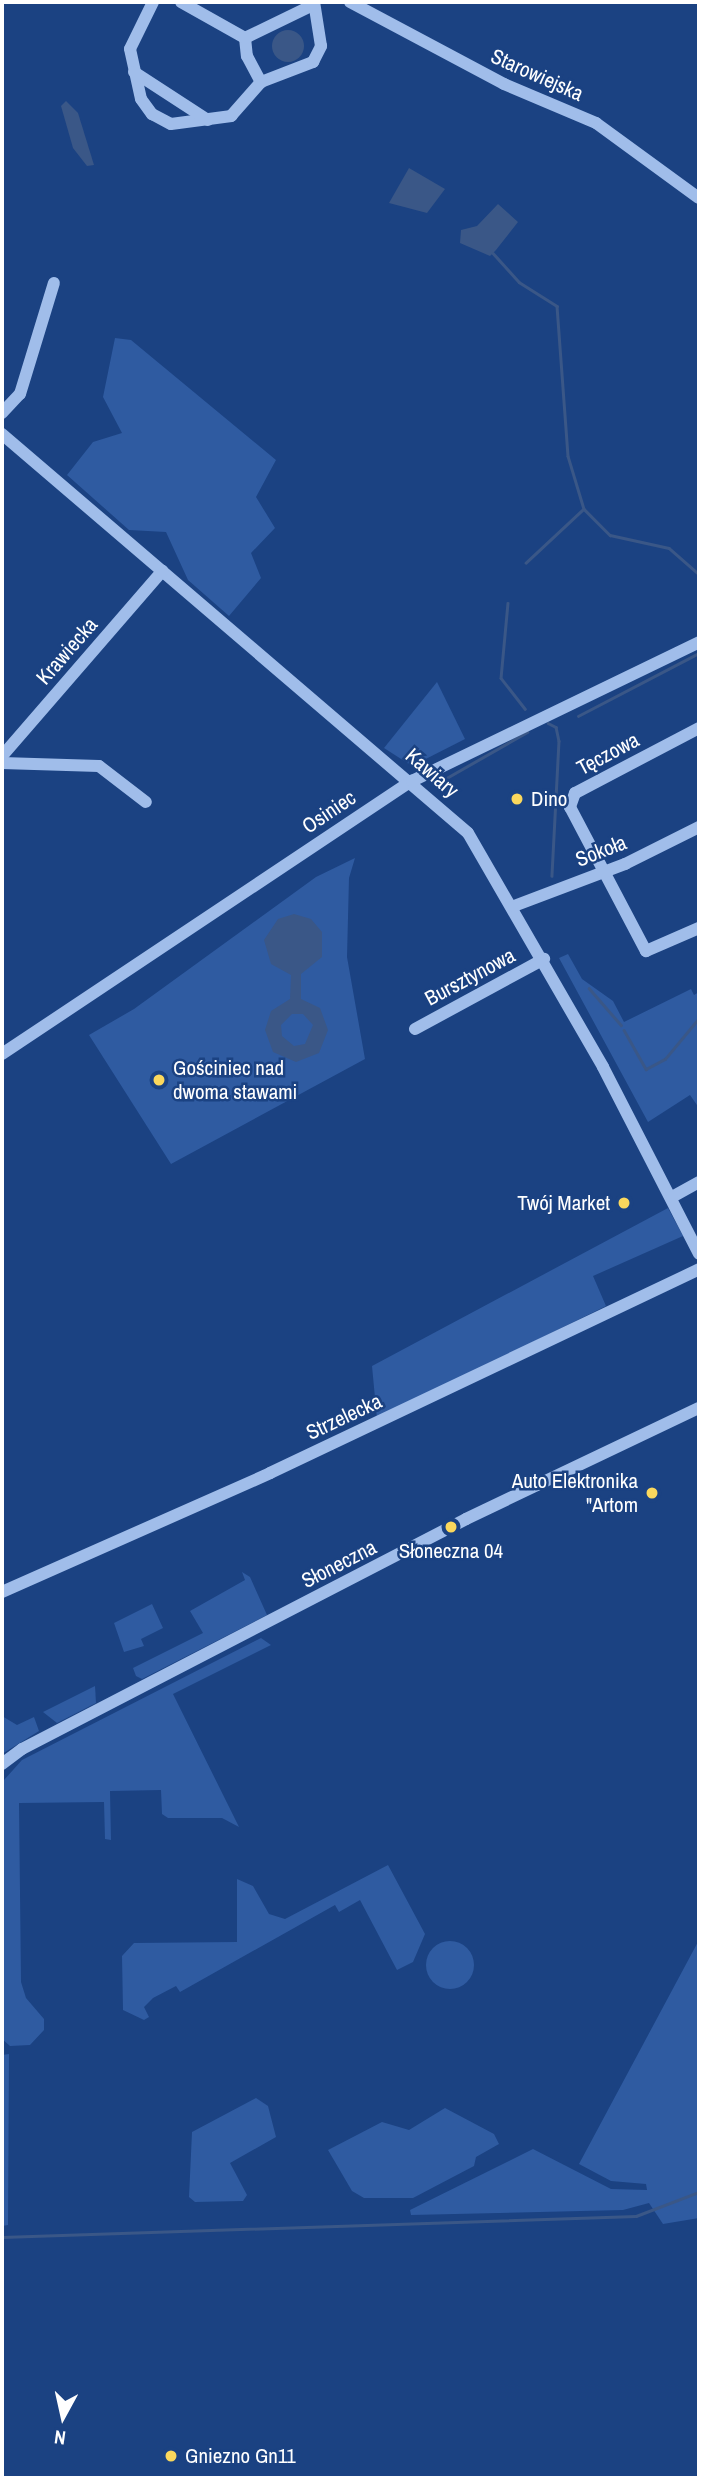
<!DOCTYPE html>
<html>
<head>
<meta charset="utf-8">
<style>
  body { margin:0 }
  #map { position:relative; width:701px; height:2480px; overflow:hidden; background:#1b4282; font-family:"Archivo Narrow",sans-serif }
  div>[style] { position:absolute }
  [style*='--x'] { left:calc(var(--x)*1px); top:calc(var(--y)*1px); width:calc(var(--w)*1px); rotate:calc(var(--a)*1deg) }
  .green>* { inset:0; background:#2f5ba1 }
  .round { border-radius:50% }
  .water>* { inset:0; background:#3a5787 }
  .stream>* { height:2.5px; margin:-1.25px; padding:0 1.25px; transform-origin:1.25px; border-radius:1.25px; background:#3a5787 }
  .minor>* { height:12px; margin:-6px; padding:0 6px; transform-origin:6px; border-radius:6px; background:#a0bdea }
  .dots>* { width:19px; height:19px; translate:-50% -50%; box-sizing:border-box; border:4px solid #1b4282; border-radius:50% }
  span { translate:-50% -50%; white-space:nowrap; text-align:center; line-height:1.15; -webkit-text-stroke:5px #1b4282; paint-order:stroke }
  .street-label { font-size:21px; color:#fff }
  .poi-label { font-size:21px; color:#fff }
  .left { translate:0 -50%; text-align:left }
  .right { translate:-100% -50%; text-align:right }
  .frame { position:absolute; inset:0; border:4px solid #fff; pointer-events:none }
  .north { position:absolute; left:28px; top:2382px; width:70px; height:70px; -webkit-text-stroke:5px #1b4282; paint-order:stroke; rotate:188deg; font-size:19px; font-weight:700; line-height:28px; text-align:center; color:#fff }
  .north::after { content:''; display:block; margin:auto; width:24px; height:32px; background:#fff; clip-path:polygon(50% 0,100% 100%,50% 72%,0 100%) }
</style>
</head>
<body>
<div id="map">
  <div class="green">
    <div style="clip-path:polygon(115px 338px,131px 340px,276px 460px,256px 497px,275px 528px,251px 553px,261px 578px,229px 616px,188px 580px,166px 532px,129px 530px,67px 475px,93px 442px,122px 433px,103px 397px)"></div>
    <div style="clip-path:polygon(437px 682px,465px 739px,412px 766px,384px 748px)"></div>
    <div style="clip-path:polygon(355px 858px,349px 878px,347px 957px,365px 1059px,171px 1164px,89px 1035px,134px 1009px,316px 877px)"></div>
    <div style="clip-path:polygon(568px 954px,582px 979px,613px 1001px,624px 1022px,691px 989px,694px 995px,699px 992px,699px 1108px,690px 1095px,648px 1122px,559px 958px)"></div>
    <div style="clip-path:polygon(668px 1208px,683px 1236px,593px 1276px,606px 1306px,377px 1419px,372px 1366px)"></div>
    <div style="clip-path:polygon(242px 1572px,250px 1577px,267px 1615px,142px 1679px,136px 1676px,133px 1668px,203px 1633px,190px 1611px,245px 1580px)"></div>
    <div style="clip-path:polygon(152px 1604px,163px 1628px,141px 1639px,144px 1646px,124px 1652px,114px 1623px)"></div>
    <div style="clip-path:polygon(261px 1638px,271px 1645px,173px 1694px,239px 1827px,222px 1818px,168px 1818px,162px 1814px,161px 1790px,110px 1791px,111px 1840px,105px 1839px,104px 1802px,19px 1803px,21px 1982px,26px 1998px,44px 2019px,44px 2030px,30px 2045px,10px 2046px,2px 2039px,4px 1780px,22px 1760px)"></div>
    <div style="clip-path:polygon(95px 1686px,96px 1703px,57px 1723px,43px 1712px)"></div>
    <div style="clip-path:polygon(2px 1716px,17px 1725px,34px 1717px,39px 1731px,2px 1754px)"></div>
    <div style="clip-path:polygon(388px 1865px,425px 1934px,413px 1962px,397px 1970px,360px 1900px,339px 1912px,335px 1905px,180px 1992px,176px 1986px,153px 1998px,144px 2007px,149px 2017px,144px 2020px,123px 2010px,122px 1956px,134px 1943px,237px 1942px,237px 1879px,253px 1886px,269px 1914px,285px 1919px)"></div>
    <div style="clip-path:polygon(699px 1940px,699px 2218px,663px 2224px,649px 2203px,623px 2210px,411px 2215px,410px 2210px,533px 2149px,611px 2189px,647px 2190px,646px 2184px,611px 2181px,579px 2164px)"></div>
    <div class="round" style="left:426px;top:1941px;width:48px;height:48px"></div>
    <div style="clip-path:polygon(9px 2054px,8px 2225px,2px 2226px,2px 2055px)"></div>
    <div style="clip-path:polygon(256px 2098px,268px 2106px,276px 2137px,230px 2163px,247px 2195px,243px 2201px,195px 2202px,189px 2197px,192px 2132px)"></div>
    <div style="clip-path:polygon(445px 2108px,494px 2134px,499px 2144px,476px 2157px,474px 2166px,413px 2198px,364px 2198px,352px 2191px,328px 2150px,382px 2122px,409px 2130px)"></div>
  </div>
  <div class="water">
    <div class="round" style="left:272px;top:30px;width:32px;height:32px"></div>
    <div style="clip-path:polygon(66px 101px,78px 113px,94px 165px,87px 166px,73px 148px,61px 106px)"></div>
    <div style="clip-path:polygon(409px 168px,445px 189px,427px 213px,389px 203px)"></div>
    <div style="clip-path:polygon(498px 204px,518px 222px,496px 250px,490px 256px,460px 243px,461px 230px,477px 226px)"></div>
    <div style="clip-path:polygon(evenodd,294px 914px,311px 919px,322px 932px,322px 957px,301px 974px,301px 999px,320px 1008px,328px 1030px,319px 1053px,296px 1062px,273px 1052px,265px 1030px,271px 1011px,290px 999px,291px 975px,271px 964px,264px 940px,278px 919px,294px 914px,292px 1014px,303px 1014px,313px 1025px,305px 1044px,294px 1046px,282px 1036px,281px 1025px,292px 1014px)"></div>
  </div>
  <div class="stream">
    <div style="--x:493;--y:253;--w:39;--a:48"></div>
    <div style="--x:519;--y:282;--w:45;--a:32.3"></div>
    <div style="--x:557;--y:306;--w:150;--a:85.8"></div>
    <div style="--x:568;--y:456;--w:55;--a:73.2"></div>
    <div style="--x:584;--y:509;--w:79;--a:137"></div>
    <div style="--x:584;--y:509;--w:37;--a:45"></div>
    <div style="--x:610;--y:535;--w:60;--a:12.4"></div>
    <div style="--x:669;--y:548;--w:40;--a:41"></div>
    <div style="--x:508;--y:603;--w:75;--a:95.3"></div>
    <div style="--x:501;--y:678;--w:39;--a:52"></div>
    <div style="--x:578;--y:716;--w:136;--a:-27.5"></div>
    <div style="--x:548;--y:723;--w:9;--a:27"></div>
    <div style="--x:556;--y:727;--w:14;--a:78"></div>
    <div style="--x:559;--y:741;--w:135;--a:93"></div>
    <div style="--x:443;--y:780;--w:97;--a:-29.7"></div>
    <div style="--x:589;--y:988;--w:49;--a:49.1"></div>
    <div style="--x:624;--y:1030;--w:45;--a:60.6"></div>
    <div style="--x:646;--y:1069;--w:21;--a:-28"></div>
    <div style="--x:665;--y:1059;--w:53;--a:-50.3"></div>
    <div style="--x:2;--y:2237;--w:634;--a:-1.9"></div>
    <div style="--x:636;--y:2216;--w:67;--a:-20.9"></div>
  </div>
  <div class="minor">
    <div style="--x:153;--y:2;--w:52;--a:116.1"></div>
    <div style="--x:130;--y:49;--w:51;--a:77.6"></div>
    <div style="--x:141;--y:99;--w:19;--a:54"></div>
    <div style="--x:152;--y:114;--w:21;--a:28"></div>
    <div style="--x:171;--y:124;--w:61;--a:-7.6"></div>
    <div style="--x:231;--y:116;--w:45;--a:-48.6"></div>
    <div style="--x:261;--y:82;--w:56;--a:-21"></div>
    <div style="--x:313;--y:62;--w:18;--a:-63"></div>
    <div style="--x:321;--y:46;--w:45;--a:-99"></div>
    <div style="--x:181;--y:2;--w:73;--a:29.4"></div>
    <div style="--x:245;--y:38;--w:18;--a:84"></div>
    <div style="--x:247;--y:56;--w:30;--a:62"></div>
    <div style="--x:350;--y:2;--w:174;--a:28"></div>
    <div style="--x:504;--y:84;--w:100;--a:23"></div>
    <div style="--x:596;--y:123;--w:127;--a:36.1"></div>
    <div style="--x:245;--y:38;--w:73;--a:-25.9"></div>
    <div style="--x:134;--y:72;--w:88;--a:33"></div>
    <div style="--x:2;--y:413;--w:26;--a:-47"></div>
    <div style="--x:20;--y:394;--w:116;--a:-73"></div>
    <div style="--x:2;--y:434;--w:613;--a:40.57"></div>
    <div style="--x:468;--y:833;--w:270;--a:60"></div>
    <div style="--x:603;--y:1067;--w:210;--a:62.8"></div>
    <div style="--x:699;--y:728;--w:140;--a:152.3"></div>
    <div style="--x:575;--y:793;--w:15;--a:110"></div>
    <div style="--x:570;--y:807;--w:163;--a:62.2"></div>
    <div style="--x:646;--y:951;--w:58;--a:-23.5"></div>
    <div style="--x:2;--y:756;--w:245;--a:-49.1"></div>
    <div style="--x:2;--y:763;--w:97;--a:1.8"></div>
    <div style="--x:99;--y:766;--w:59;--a:37.5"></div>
    <div style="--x:514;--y:906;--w:119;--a:-20.7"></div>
    <div style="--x:625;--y:864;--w:83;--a:-26.6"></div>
    <div style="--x:415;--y:1029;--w:147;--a:-28.5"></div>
    <div style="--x:2;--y:1054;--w:493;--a:-33.7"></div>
    <div style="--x:412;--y:781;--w:319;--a:-25.8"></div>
    <div style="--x:672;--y:1197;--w:31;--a:-29"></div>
    <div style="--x:2;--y:1592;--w:293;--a:-23.9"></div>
    <div style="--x:270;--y:1473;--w:475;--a:-25.4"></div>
    <div style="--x:2;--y:1764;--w:25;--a:-37"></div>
    <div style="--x:22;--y:1749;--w:500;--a:-27.38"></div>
    <div style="--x:466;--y:1519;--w:258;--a:-25.5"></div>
  </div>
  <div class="dots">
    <div style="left:517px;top:799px;background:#fbd85d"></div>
    <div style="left:159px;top:1080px;background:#fbd85d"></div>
    <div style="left:624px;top:1203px;background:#fbd85d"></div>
    <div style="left:652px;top:1493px;background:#fbd85d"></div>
    <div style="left:451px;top:1527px;background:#fbd85d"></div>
    <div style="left:171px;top:2456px;background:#fbd85d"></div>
  </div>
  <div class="street-label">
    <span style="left:537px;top:75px;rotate:24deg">Starowiejska</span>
    <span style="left:67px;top:651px;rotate:-49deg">Krawiecka</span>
    <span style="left:608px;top:754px;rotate:-28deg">Tęczowa</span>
    <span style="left:432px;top:773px;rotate:41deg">Kawiary</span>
    <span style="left:329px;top:812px;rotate:-34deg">Osiniec</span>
    <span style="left:601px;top:851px;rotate:-21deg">Sokoła</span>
    <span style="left:470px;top:977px;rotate:-28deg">Bursztynowa</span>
    <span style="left:344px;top:1417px;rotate:-25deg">Strzelecka</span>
    <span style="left:339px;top:1564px;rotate:-27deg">Słoneczna</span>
  </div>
  <div class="poi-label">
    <span class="left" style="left:531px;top:799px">Dino</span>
    <span class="left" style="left:173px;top:1080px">Gościniec nad<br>dwoma stawami</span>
    <span class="right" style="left:610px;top:1203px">Twój Market</span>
    <span class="right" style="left:638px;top:1493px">Auto Elektronika<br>"Artom</span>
    <span style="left:451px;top:1551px">Słoneczna 04</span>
    <span class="left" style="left:185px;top:2456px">Gniezno Gn11</span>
  </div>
  <div class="frame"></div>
  <div class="north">N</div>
</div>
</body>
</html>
